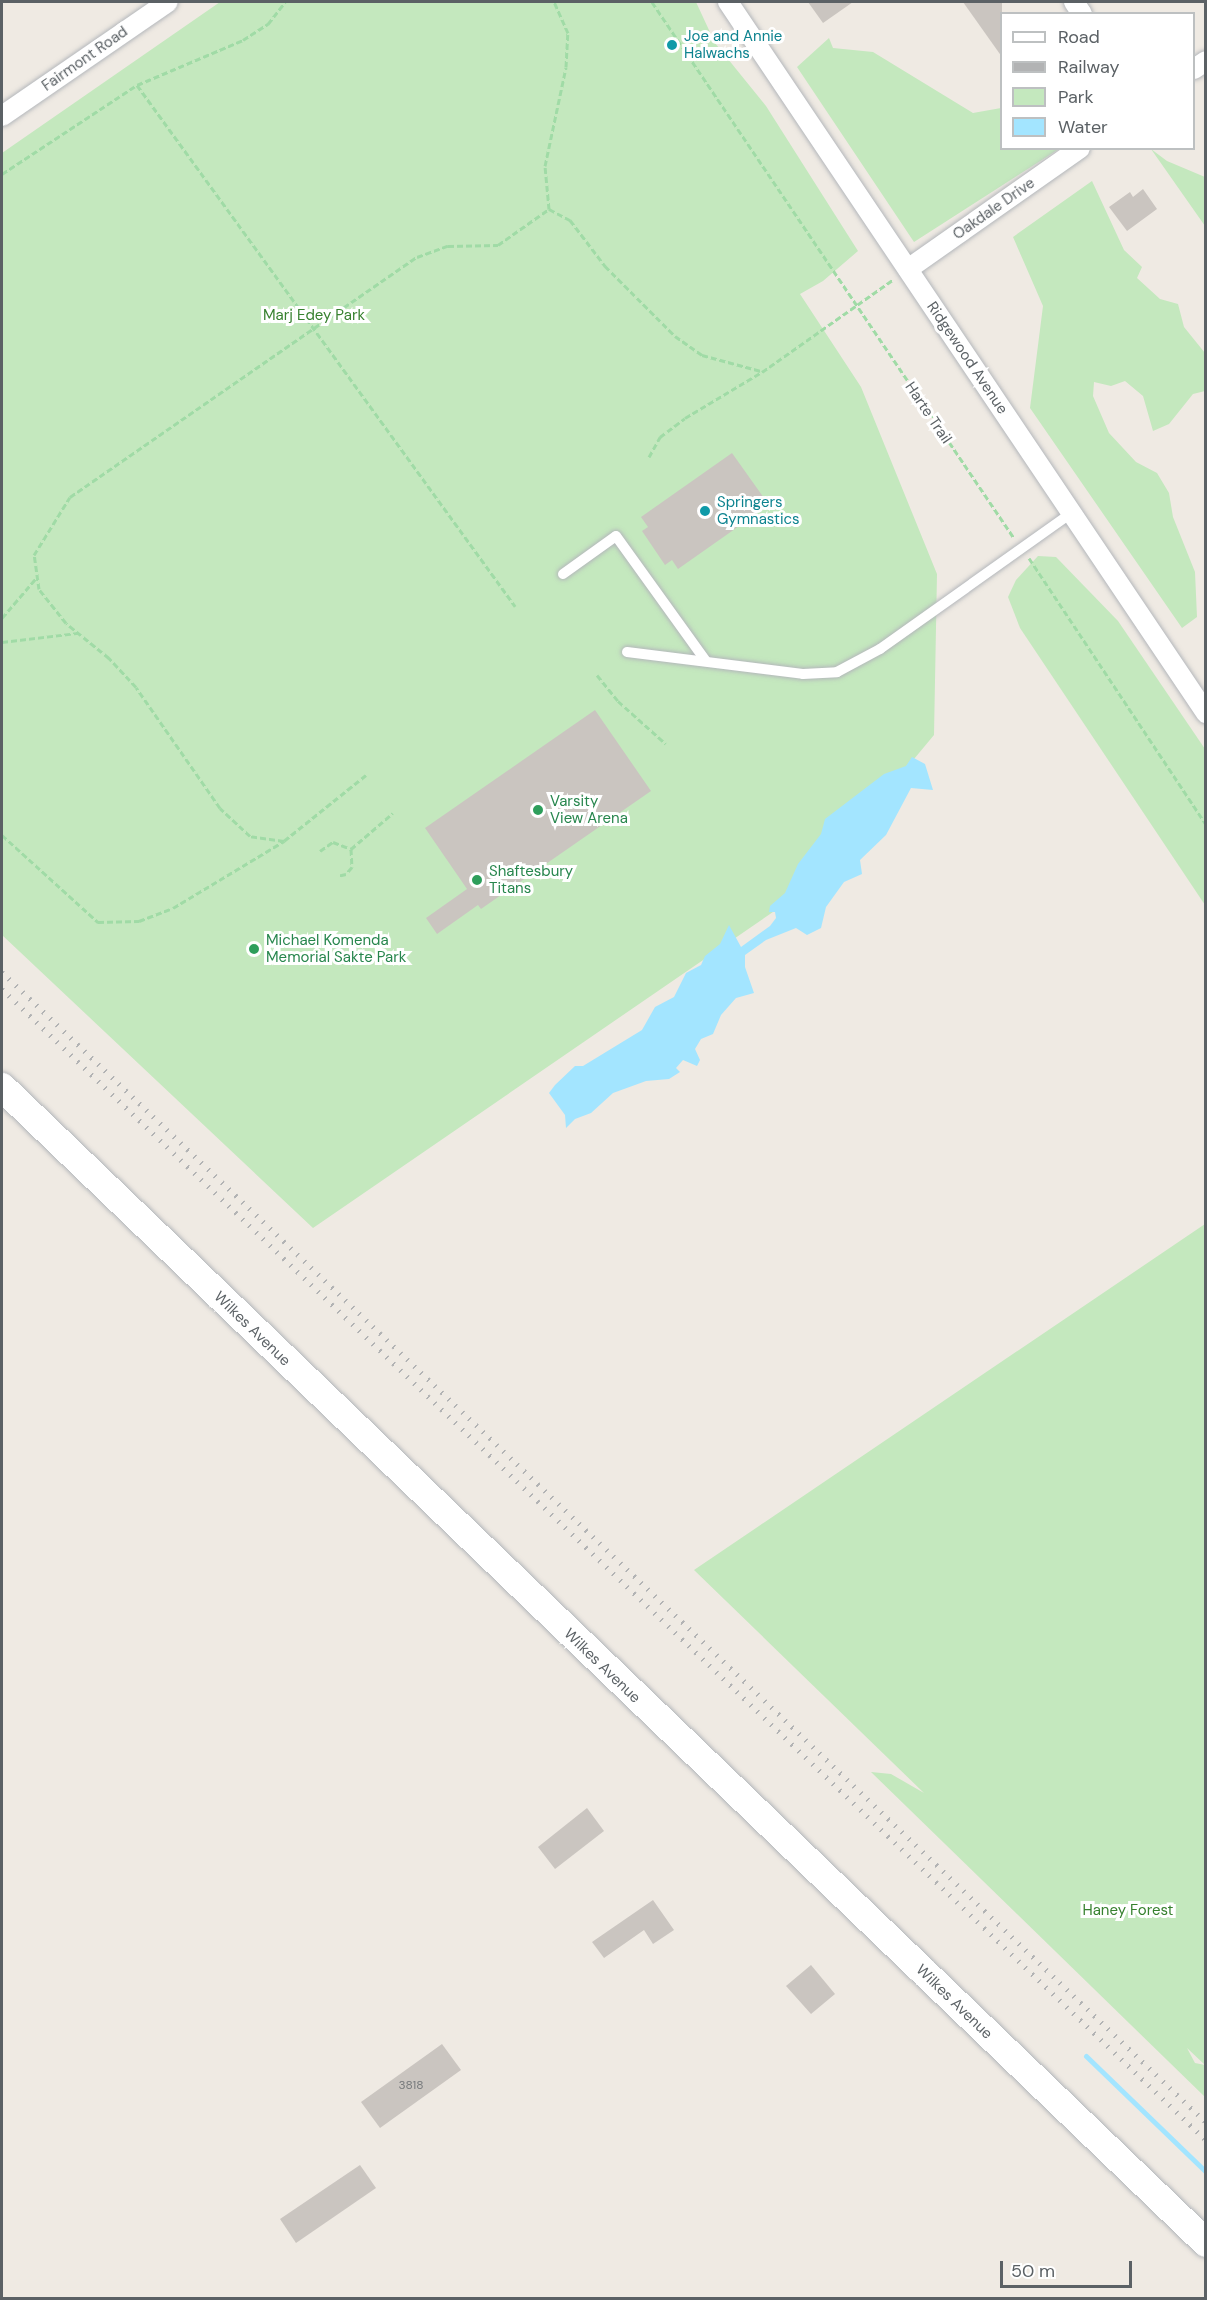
<!DOCTYPE html>
<html>
<head>
<meta charset="utf-8">
<style>
  body { margin:0 }
  #map { position:relative; width:1207px; height:2300px; overflow:hidden; background:#efeae3; font-family:"DM Sans",sans-serif }
  div>[style] { position:absolute }
  [style*='--x'] { left:calc(var(--x)*1px); top:calc(var(--y)*1px); width:calc(var(--w)*1px); rotate:calc(var(--a)*1deg) }
  .green>* { inset:0; background:#c4e8be }
  .water>* { inset:0; background:#a3e5ff }
  .stream>* { height:5px; margin:-2.5px; padding:0 2.5px; transform-origin:2.5px; border-radius:2.5px; background:#a3e5ff }
  .building>* { inset:0; background:#cac5c0 }
  .path>* { height:3px; margin-top:-1.5px; transform-origin:0; background:repeating-linear-gradient(90deg,#a0dba6 0 6px,transparent 0 9px) }
  .roads { filter:drop-shadow(0 0 2px #b4b7bb) drop-shadow(0 0 2px #b4b7bb) }
  .lane>* { height:10px; margin:-5px; padding:0 5px; transform-origin:5px; border-radius:5px; background:#fff }
  .street>* { height:20px; margin:-10px; padding:0 10px; transform-origin:10px; border-radius:10px; background:#fff }
  .secondary>* { height:28px; margin:-14px; padding:0 14px; transform-origin:14px; border-radius:14px; background:#fff }
  .rail>* { height:4.5px; margin-top:-2.25px; transform-origin:0; background:repeating-linear-gradient(90deg,#b2b3b4 0 1.5px,transparent 0 9.5px) }
  .dots>* { width:16px; height:16px; translate:-50% -50%; box-sizing:border-box; border:3px solid #fff; border-radius:50% }
  span { translate:-50% -50%; white-space:nowrap; text-align:center; line-height:1.15; -webkit-text-stroke:6px #fff; paint-order:stroke }
  .number-label { font-size:12px; color:#777a7c }
  .number-label span { -webkit-text-stroke-width:0 }
  .culture-label { font-size:15px; color:#0d838f }
  .left { translate:0 -50%; text-align:left }
  .street-label { font-size:15px; color:#5b6165 }
  .park-label { font-size:15px; color:#37812f }
  .leisure-label { font-size:15px; color:#27864d }
  .frame { position:absolute; inset:0; border:3px solid #5b6165; pointer-events:none }
  .legend { position:absolute; left:1000px; top:12px; width:195px; height:138px; box-sizing:border-box; background:#fff; border:2px solid #bdc0c1; margin:0; padding:8px 10px; list-style:none; font-size:18px; color:#5b6165 }
  .legend li { display:flex; align-items:center; gap:12px; height:30px }
  .legend b { width:30px; border:2px solid #bdc0c1 }
  .scale { position:absolute; left:1000px; top:2261px; width:132px; height:27px; box-sizing:border-box; border:3px solid #5b6165; border-top:0; padding-left:8px; font-size:18px; line-height:21px; white-space:nowrap; color:#5b6165; -webkit-text-stroke:4px #fff; paint-order:stroke }
</style>
</head>
<body>
<div id="map">
  <div class="green">
    <div style="clip-path:polygon(220px 2px,696px 2px,715px 43px,766px 106px,858px 251px,823px 281px,800px 294px,861px 387px,937px 574px,934px 735px,805px 890px,313px 1228px,2px 935px,2px 153px)"></div>
    <div style="clip-path:polygon(829px 38px,833px 48px,873px 52px,973px 113px,1001px 108px,1002px 148px,1059px 149px,914px 242px,797px 67px)"></div>
    <div style="clip-path:polygon(1151px 149px,1167px 161px,1205px 177px,1205px 226px)"></div>
    <div style="clip-path:polygon(1092px 181px,1124px 250px,1142px 267px,1137px 278px,1160px 299px,1178px 304px,1184px 327px,1205px 353px,1205px 391px,1193px 394px,1169px 424px,1153px 431px,1143px 396px,1125px 381px,1111px 386px,1094px 382px,1093px 396px,1109px 433px,1136px 462px,1157px 473px,1169px 493px,1173px 517px,1195px 572px,1197px 617px,1182px 628px,1030px 408px,1043px 306px,1013px 237px)"></div>
    <div style="clip-path:polygon(1038px 556px,1056px 557px,1118px 621px,1205px 749px,1205px 905px,1020px 628px,1008px 597px,1016px 580px)"></div>
    <div style="clip-path:polygon(1205px 1224px,1205px 2065px,1187px 2048px,1195px 2063px,1205px 2065px,1205px 2097px,871px 1772px,891px 1774px,924px 1793px,694px 1570px)"></div>
  </div>
  <div class="water">
    <div style="clip-path:polygon(912px 757px,925px 764px,933px 790px,911px 788px,886px 835px,860px 860px,862px 874px,844px 882px,826px 907px,821px 928px,807px 935px,796px 928px,766px 940px,745px 955px,745px 967px,754px 993px,736px 998px,721px 1015px,713px 1034px,701px 1039px,695px 1049px,700px 1060px,697px 1066px,683px 1060px,676px 1068px,680px 1072px,669px 1079px,646px 1081px,613px 1093px,591px 1113px,575px 1119px,566px 1128px,565px 1115px,549px 1093px,555px 1085px,575px 1066px,583px 1066px,642px 1030px,655px 1007px,674px 997px,686px 973px,701px 965px,705px 956px,720px 944px,729px 925px,741px 947px,770px 926px,776px 918px,775px 912px,769px 912px,770px 906px,785px 893px,798px 864px,821px 834px,825px 819px,884px 774px,906px 766px)"></div>
  </div>
  <div class="stream">
    <div style="--x:1086;--y:2056;--w:167;--a:44"></div>
  </div>
  <div class="building">
    <div style="clip-path:polygon(808px 2px,853px 2px,823px 23px)"></div>
    <div style="clip-path:polygon(963px 2px,1002px 2px,1002px 57px)"></div>
    <div style="clip-path:polygon(1143px 189px,1157px 209px,1127px 231px,1109px 207px,1130px 192px,1133px 197px)"></div>
    <div style="clip-path:polygon(732px 453px,769px 505px,678px 569px,672px 560px,665px 565px,642px 531px,648px 527px,641px 517px)"></div>
    <div style="clip-path:polygon(595px 710px,651px 791px,481px 909px,478px 905px,437px 934px,426px 918px,467px 889px,425px 828px)"></div>
    <div style="clip-path:polygon(587px 1808px,604px 1831px,555px 1869px,538px 1847px)"></div>
    <div style="clip-path:polygon(653px 1900px,674px 1930px,653px 1944px,644px 1930px,604px 1958px,592px 1942px)"></div>
    <div style="clip-path:polygon(811px 1965px,835px 1994px,811px 2014px,786px 1986px)"></div>
    <div style="clip-path:polygon(442px 2044px,461px 2070px,380px 2128px,361px 2102px)"></div>
    <div style="clip-path:polygon(360px 2165px,376px 2188px,296px 2243px,280px 2219px)"></div>
  </div>
  <div class="path">
    <div style="--x:652;--y:2;--w:647;--a:55.97"></div>
    <div style="--x:137;--y:85;--w:644;--a:54.04"></div>
    <div style="--x:2;--y:174;--w:162;--a:-33.4"></div>
    <div style="--x:137;--y:85;--w:115;--a:-23"></div>
    <div style="--x:243;--y:40;--w:30;--a:-33"></div>
    <div style="--x:268;--y:24;--w:28;--a:-52"></div>
    <div style="--x:549;--y:209;--w:24;--a:28"></div>
    <div style="--x:570;--y:220;--w:58;--a:52.7"></div>
    <div style="--x:605;--y:266;--w:99;--a:45"></div>
    <div style="--x:675;--y:336;--w:33;--a:35"></div>
    <div style="--x:702;--y:355;--w:61;--a:15.2"></div>
    <div style="--x:549;--y:209;--w:43;--a:-95.3"></div>
    <div style="--x:545;--y:166;--w:101;--a:-78"></div>
    <div style="--x:566;--y:67;--w:34;--a:-87"></div>
    <div style="--x:568;--y:33;--w:34;--a:-114"></div>
    <div style="--x:649;--y:457;--w:23;--a:-61"></div>
    <div style="--x:660;--y:437;--w:31;--a:-37"></div>
    <div style="--x:685;--y:418;--w:90;--a:-30.9"></div>
    <div style="--x:762;--y:372;--w:161;--a:-35.2"></div>
    <div style="--x:1029;--y:558;--w:320;--a:56.4"></div>
    <div style="--x:2;--y:618;--w:54;--a:-49.5"></div>
    <div style="--x:2;--y:642;--w:77;--a:-6.8"></div>
    <div style="--x:597;--y:675;--w:33;--a:51"></div>
    <div style="--x:618;--y:701;--w:64;--a:41.9"></div>
    <div style="--x:366;--y:775;--w:105;--a:141.2"></div>
    <div style="--x:284;--y:841;--w:34;--a:-172"></div>
    <div style="--x:250;--y:836;--w:41;--a:-137"></div>
    <div style="--x:220;--y:808;--w:147;--a:-124.8"></div>
    <div style="--x:136;--y:687;--w:40;--a:-133"></div>
    <div style="--x:109;--y:658;--w:55;--a:-140.9"></div>
    <div style="--x:66;--y:623;--w:43;--a:-128.5"></div>
    <div style="--x:39;--y:589;--w:34;--a:-98"></div>
    <div style="--x:34;--y:555;--w:68;--a:-58.2"></div>
    <div style="--x:70;--y:497;--w:422;--a:-34.7"></div>
    <div style="--x:417;--y:257;--w:33;--a:-20"></div>
    <div style="--x:448;--y:246;--w:50;--a:-1.1"></div>
    <div style="--x:498;--y:245;--w:62;--a:-35.2"></div>
    <div style="--x:2;--y:835;--w:130;--a:42.2"></div>
    <div style="--x:98;--y:922;--w:41;--a:-1.4"></div>
    <div style="--x:139;--y:921;--w:36;--a:-21"></div>
    <div style="--x:173;--y:908;--w:130;--a:-31.1"></div>
    <div style="--x:351;--y:849;--w:55;--a:-40.6"></div>
    <div style="--x:320;--y:851;--w:16;--a:-35"></div>
    <div style="--x:333;--y:842;--w:19;--a:21"></div>
    <div style="--x:351;--y:849;--w:18;--a:87"></div>
    <div style="--x:352;--y:867;--w:9;--a:131"></div>
    <div style="--x:346;--y:874;--w:9;--a:167"></div>
  </div>
  <div class="roads">
    <div class="lane">
      <div style="--x:563;--y:574;--w:65;--a:-35.6"></div>
      <div style="--x:616;--y:536;--w:153;--a:54.3"></div>
      <div style="--x:627;--y:652;--w:177;--a:7.1"></div>
      <div style="--x:803;--y:674;--w:34;--a:-3"></div>
      <div style="--x:837;--y:672;--w:49;--a:-28.1"></div>
      <div style="--x:880;--y:649;--w:233;--a:-35.4"></div>
    </div>
    <div class="street">
      <div style="--x:728;--y:2;--w:857;--a:56.09"></div>
      <div style="--x:1074;--y:2;--w:14;--a:56"></div>
      <div style="--x:1194;--y:69;--w:14;--a:-34"></div>
      <div style="--x:2;--y:116;--w:201;--a:-34.5"></div>
      <div style="--x:908;--y:269;--w:210;--a:-35.1"></div>
    </div>
    <div class="secondary">
      <div style="--x:2;--y:1087;--w:1669;--a:43.83"></div>
    </div>
  </div>
  <div class="rail">
    <div style="--x:2;--y:972;--w:1665;--a:43.69"></div>
    <div style="--x:2;--y:989;--w:1666;--a:43.71"></div>
  </div>
  <div class="dots">
    <div style="left:672px;top:45px;background:#0f9aa8"></div>
    <div style="left:705px;top:511px;background:#0f9aa8"></div>
    <div style="left:538px;top:810px;background:#2e9e5b"></div>
    <div style="left:477px;top:880px;background:#2e9e5b"></div>
    <div style="left:254px;top:949px;background:#2e9e5b"></div>
  </div>
  <div class="number-label">
    <span style="left:411px;top:2086px">3818</span>
  </div>
  <div class="culture-label">
    <span class="left" style="left:684px;top:45px">Joe and Annie<br>Halwachs</span>
    <span class="left" style="left:717px;top:511px">Springers<br>Gymnastics</span>
  </div>
  <div class="street-label">
    <span style="left:85px;top:59px;rotate:-35deg">Fairmont Road</span>
    <span style="left:994px;top:209px;rotate:-35deg">Oakdale Drive</span>
    <span style="left:967px;top:358px;rotate:56deg">Ridgewood Avenue</span>
    <span style="left:928px;top:413px;rotate:56deg">Harte Trail</span>
    <span style="left:252px;top:1329px;rotate:44deg">Wilkes Avenue</span>
    <span style="left:602px;top:1666px;rotate:44deg">Wilkes Avenue</span>
    <span style="left:954px;top:2002px;rotate:44deg">Wilkes Avenue</span>
  </div>
  <div class="park-label">
    <span style="left:314px;top:316px">Marj Edey Park</span>
    <span style="left:1128px;top:1911px">Haney Forest</span>
  </div>
  <div class="leisure-label">
    <span class="left" style="left:550px;top:810px">Varsity<br>View Arena</span>
    <span class="left" style="left:489px;top:880px">Shaftesbury<br>Titans</span>
    <span class="left" style="left:266px;top:949px">Michael Komenda<br>Memorial Sakte Park</span>
  </div>
  <div class="frame"></div>
  <ul class="legend">
  <li><b style="height:8px;background:#fff"></b>Road</li>
  <li><b style="height:8px;background:#b2b3b4"></b>Railway</li>
  <li><b style="height:16px;background:#c4e8be"></b>Park</li>
  <li><b style="height:16px;background:#a3e5ff"></b>Water</li>
  </ul>
  <div class="scale">50 m</div>
</div>
</body>
</html>
